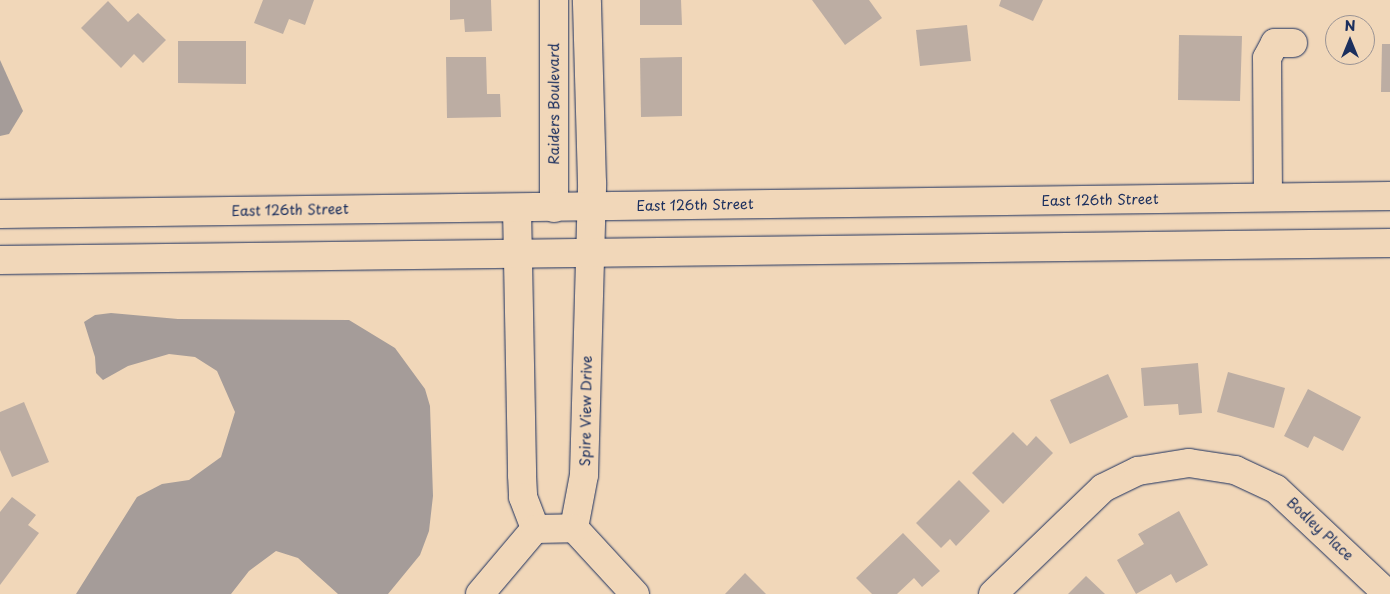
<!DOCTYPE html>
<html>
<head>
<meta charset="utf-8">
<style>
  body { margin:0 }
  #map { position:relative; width:1390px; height:594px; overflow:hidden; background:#f1d7b9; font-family:"Playpen Sans",sans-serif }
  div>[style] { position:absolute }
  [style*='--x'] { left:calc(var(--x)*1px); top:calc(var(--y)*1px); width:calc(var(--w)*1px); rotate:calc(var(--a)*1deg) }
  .water>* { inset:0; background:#a59c99 }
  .building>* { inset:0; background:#bcada3 }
  .roads { filter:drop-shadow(0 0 1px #1b2f5e) drop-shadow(0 0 1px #1b2f5e) }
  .minor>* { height:28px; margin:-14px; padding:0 14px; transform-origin:14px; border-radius:14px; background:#f1d7b9 }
  .major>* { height:28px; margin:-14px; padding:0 14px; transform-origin:14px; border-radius:14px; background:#f1d7b9 }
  span { translate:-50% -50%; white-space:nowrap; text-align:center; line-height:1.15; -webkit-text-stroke:4.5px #f1d7b9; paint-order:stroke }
  .street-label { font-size:14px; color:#1b2f5e }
  .north { position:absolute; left:1325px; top:15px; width:50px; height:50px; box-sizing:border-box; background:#f1d7b9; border:1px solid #9b9495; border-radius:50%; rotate:0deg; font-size:14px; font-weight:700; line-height:20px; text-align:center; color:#1b2f5e }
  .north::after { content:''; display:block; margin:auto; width:18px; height:22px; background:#1b2f5e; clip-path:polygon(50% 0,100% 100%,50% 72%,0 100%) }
</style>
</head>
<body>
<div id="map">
  <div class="water">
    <div style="clip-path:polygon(0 60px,23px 111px,9px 134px,0 136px)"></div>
    <div style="clip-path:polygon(111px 313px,178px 319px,349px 320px,395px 348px,425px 389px,430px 406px,433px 496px,429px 531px,420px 555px,388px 594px,338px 594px,298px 558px,276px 551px,249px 571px,231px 594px,76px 594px,137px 497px,162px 484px,189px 480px,221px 457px,235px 412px,217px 371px,195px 357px,169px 354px,128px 366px,103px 380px,96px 373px,95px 357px,84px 322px,95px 315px)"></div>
  </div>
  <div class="building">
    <div style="clip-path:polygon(263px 0,314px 0,305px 25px,289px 19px,283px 34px,254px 23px)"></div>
    <div style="clip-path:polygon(450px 0,491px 0,492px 31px,465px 32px,464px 19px,450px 20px)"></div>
    <div style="clip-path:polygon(640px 0,681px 0,682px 25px,640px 25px)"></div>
    <div style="clip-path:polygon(812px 0,869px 0,882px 18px,845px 45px)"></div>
    <div style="clip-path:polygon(1001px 0,1043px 0,1033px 21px,999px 6px)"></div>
    <div style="clip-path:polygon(108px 1px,128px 22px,138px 13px,166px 40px,143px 63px,134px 54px,121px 68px,81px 28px)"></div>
    <div style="clip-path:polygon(967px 25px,971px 61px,920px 66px,916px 30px)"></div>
    <div style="clip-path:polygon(1179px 35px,1242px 36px,1240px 101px,1178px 100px)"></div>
    <div style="clip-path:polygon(178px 41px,246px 41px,246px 84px,178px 83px)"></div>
    <div style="clip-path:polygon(1382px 44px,1390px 44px,1390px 92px,1381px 92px)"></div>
    <div style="clip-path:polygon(446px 57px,486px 57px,487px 94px,500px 94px,501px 117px,447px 118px)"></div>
    <div style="clip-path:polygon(682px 57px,682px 116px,641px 117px,640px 58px)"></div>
    <div style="clip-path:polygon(1198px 363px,1202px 413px,1179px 415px,1178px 404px,1144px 406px,1141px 368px)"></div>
    <div style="clip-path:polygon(1228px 372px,1285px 388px,1274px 428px,1217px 412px)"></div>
    <div style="clip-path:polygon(1108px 374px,1128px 417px,1070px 444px,1050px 400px)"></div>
    <div style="clip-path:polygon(1308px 389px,1361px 417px,1343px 451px,1314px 436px,1308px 448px,1284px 436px)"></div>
    <div style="clip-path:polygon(24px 402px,49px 462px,12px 477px,0 450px,0 412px)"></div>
    <div style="clip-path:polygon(1013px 432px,1027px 446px,1036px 436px,1053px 453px,1003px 504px,972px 473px)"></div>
    <div style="clip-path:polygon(959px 480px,990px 511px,956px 546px,950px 539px,941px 548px,916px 523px)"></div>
    <div style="clip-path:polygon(12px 497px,36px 515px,28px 525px,39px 533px,0 585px,0 512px)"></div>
    <div style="clip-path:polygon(1179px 511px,1208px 565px,1176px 583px,1171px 574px,1136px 594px,1117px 560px,1144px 544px,1138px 534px)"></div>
    <div style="clip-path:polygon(903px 533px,940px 571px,922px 587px,914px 578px,897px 594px,872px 594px,856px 578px)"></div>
    <div style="clip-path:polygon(745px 573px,766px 594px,725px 594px)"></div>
    <div style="clip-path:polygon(1086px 576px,1105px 594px,1068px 594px)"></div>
  </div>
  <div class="roads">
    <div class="minor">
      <div style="--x:554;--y:0;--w:208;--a:90"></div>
      <div style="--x:1268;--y:197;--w:139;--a:-90.4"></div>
      <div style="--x:1267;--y:58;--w:17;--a:-62"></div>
      <div style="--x:1275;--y:43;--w:18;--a:0"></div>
      <div style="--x:517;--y:208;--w:267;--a:88.9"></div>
      <div style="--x:522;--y:475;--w:22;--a:87"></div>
      <div style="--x:523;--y:497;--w:34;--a:69"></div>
      <div style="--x:574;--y:528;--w:54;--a:-79.3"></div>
      <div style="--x:584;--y:475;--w:292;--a:-88.4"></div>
      <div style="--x:592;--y:183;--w:183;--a:-91.6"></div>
      <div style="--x:574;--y:528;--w:90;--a:47.3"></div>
      <div style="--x:480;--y:594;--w:85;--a:-49.8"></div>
      <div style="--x:535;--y:529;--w:39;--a:-1"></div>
      <div style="--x:993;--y:594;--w:153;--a:-43.9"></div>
      <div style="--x:1103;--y:488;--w:39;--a:-26"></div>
      <div style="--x:1138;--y:471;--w:52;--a:-8.9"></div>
      <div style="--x:1189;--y:463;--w:47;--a:8.7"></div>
      <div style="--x:1235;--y:470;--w:45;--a:24.9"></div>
      <div style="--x:1276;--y:489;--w:154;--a:43.2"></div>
    </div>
    <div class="major">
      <div style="--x:0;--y:214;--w:1390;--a:-0.74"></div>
      <div style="--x:0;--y:260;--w:1390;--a:-0.7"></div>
    </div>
  </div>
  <div class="street-label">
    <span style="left:554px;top:104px;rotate:-90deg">Raiders Boulevard</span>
    <span style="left:1100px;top:200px;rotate:-1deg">East 126th Street</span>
    <span style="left:695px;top:205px;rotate:-1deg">East 126th Street</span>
    <span style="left:290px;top:210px;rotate:-1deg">East 126th Street</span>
    <span style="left:586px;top:411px;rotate:-89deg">Spire View Drive</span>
    <span style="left:1320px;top:529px;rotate:43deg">Bodley Place</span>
  </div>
  <div class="north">N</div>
</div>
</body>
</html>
